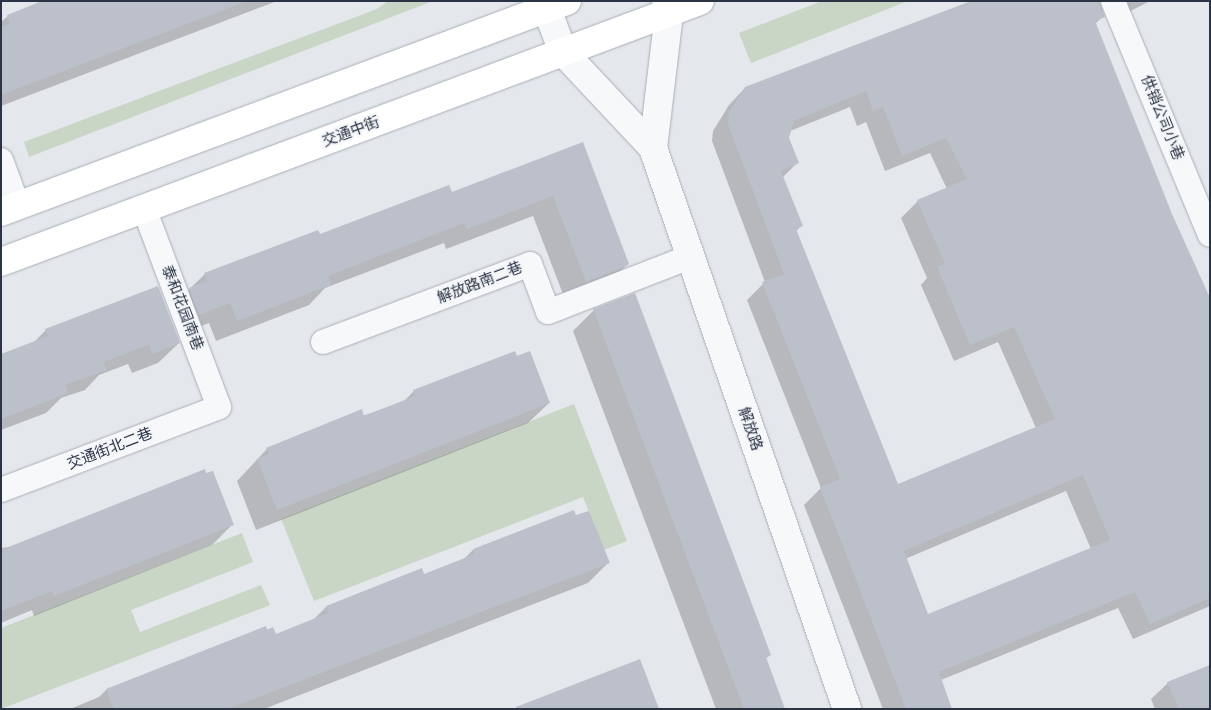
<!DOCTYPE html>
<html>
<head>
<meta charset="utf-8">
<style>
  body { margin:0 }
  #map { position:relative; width:1211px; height:710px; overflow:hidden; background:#e4e7ec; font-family:"Fira Sans","Noto Sans SC",sans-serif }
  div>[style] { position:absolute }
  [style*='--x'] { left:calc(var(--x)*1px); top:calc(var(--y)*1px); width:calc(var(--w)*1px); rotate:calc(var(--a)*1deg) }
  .green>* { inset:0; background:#c9d6c5 }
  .shadow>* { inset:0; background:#0003 }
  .building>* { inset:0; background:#bbc0ca }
  .roads { filter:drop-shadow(0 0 1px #a9aeb7) drop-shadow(0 0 1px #a9aeb7) }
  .minor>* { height:24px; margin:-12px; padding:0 12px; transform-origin:12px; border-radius:12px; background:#f7f8fa }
  .tertiary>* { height:28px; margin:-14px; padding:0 14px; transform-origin:14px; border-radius:14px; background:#f7f8fa }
  .primary>* { height:28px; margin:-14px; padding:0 14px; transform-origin:14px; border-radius:14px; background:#fff }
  span { translate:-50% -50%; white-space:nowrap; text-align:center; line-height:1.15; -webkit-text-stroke:4px #f4f6f9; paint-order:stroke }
  .street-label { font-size:15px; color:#2b3445 }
  .frame { position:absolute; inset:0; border:2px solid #2b3445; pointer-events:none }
</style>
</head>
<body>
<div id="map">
  <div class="green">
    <div style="clip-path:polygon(388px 1px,433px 1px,29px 157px,24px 142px,377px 9px)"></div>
    <div style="clip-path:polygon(822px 1px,908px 1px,751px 63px,739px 33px)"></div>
    <div style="clip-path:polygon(574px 404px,627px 541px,604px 550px,583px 497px,314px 601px,281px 519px)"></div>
    <div style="clip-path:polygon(242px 533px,253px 562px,131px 610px,140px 632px,261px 585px,270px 605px,1px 709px,1px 628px)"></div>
  </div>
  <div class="shadow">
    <div style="clip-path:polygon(45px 1px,277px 1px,1px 106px,1px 22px,8px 16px)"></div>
    <div style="clip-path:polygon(evenodd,975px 1px,1150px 1px,1113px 20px,1105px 6px,1100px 5px,1103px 16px,1095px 24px,1171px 214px,1210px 301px,1210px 606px,1133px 639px,1118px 608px,941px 680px,951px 709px,883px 709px,804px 505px,821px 488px,747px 300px,765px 282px,712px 141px,713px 131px,729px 105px,745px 88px,975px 1px,850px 107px,857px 126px,866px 122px,885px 171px,930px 153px,947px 189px,918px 201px,901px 218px,927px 278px,921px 285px,954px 361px,998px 342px,1036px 428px,897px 486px,796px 231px,801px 226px,782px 178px,798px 162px,788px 139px,790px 131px,850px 107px,975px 1px,1066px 491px,1091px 549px,927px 616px,905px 559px,1066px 491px)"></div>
    <div style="clip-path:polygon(582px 143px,628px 264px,607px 284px,566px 302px,533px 216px,446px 249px,444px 243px,325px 288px,309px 305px,216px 341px,209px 323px,179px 335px,169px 309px,205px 274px,451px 193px)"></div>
    <div style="clip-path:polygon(594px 310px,770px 655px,765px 659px,784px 709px,716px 709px,573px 331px)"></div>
    <div style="clip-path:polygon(46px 330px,179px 343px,158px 363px,132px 373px,128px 364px,99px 375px,85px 390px,61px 398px,46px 413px,1px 430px,1px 355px,34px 342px)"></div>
    <div style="clip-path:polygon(414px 391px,549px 403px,528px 423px,256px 530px,237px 481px,267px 449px,403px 402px)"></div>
    <div style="clip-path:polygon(573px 512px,608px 563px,588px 583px,264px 709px,70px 709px,99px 697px,106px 690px,265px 628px,275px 635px,313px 620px,326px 607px,421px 569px,424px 576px,463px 560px,473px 550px)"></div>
    <div style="clip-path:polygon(233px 524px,212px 545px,34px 616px,32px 610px,1px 623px,1px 548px)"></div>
    <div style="clip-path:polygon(1168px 683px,1210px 709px,1155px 709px,1151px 699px)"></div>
  </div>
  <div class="building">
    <div style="clip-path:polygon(42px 1px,242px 1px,242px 3px,1px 95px,1px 27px,10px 24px,7px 15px)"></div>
    <div style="clip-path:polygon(evenodd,971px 1px,1100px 1px,1105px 17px,1095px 21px,1172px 214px,1210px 298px,1210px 598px,1150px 624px,1135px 592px,939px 672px,952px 709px,906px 709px,820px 487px,840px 479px,762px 282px,784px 274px,728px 124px,729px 113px,745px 87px,971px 1px,866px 91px,873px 111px,883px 107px,902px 156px,946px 138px,967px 179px,917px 200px,945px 264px,937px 267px,970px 345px,1014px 327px,1055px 419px,898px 484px,796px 229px,803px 226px,781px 171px,799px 163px,789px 138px,794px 121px,866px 91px,971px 1px,1083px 475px,1110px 540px,928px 614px,904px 551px,1083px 475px)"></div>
    <div style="clip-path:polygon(583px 142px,629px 264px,625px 267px,586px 282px,553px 196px,467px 229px,464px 223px,328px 276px,331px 285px,237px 321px,230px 303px,199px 315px,189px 288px,207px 281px,204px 273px,318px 230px,320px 234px,449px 185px,452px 192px)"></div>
    <div style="clip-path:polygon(158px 286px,180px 343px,152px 354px,149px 344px,104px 362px,107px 370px,65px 385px,68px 393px,1px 419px,1px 354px,48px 336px,45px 329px)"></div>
    <div style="clip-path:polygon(635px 293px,771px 655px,766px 657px,785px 709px,744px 709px,593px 309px)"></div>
    <div style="clip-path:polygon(515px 351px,517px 356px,530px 351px,550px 403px,277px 510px,257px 459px,269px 454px,266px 448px,362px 409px,364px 416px,415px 396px,413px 390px)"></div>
    <div style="clip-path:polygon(205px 469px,206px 473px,213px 471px,234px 525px,54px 596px,52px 591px,1px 611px,1px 550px)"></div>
    <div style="clip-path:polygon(574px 510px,576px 515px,589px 511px,610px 563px,227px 709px,114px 709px,106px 689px,266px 626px,267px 630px,273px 627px,276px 634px,328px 613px,326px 606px,422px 568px,424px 574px,475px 554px,473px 549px)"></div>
    <div style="clip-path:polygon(640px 659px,659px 709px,516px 709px,516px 707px)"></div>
    <div style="clip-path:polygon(1210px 665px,1210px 709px,1179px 709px,1167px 682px)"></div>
  </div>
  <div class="roads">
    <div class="minor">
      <div style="--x:1113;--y:1;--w:253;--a:67.5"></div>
      <div style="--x:1;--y:160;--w:49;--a:69.7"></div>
      <div style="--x:323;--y:342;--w:221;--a:-20.6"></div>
      <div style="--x:530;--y:264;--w:51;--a:69.4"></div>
      <div style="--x:548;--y:312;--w:152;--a:-21.2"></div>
      <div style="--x:1;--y:490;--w:233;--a:-20.8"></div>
      <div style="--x:219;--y:407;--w:212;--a:-110.7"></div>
    </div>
    <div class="tertiary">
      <div style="--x:544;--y:1;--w:54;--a:69.6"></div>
      <div style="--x:563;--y:52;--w:132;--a:46.8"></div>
      <div style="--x:653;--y:148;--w:594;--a:70.92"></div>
      <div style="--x:653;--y:148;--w:136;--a:-83.2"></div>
      <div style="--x:669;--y:13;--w:12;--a:-104"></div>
    </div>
    <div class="primary">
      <div style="--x:1;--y:212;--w:604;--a:-20.45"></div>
      <div style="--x:1;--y:262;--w:746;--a:-20.48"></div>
    </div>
  </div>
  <div class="street-label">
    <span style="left:1162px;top:118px;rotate:68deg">供销公司小巷</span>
    <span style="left:351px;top:132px;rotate:-20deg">交通中街</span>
    <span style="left:480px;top:283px;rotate:-21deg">解放路南二巷</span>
    <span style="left:182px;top:308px;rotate:69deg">泰和花园南巷</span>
    <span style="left:750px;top:429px;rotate:71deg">解放路</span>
    <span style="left:110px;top:449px;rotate:-21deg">交通街北二巷</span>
  </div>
  <div class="frame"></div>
</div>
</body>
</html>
